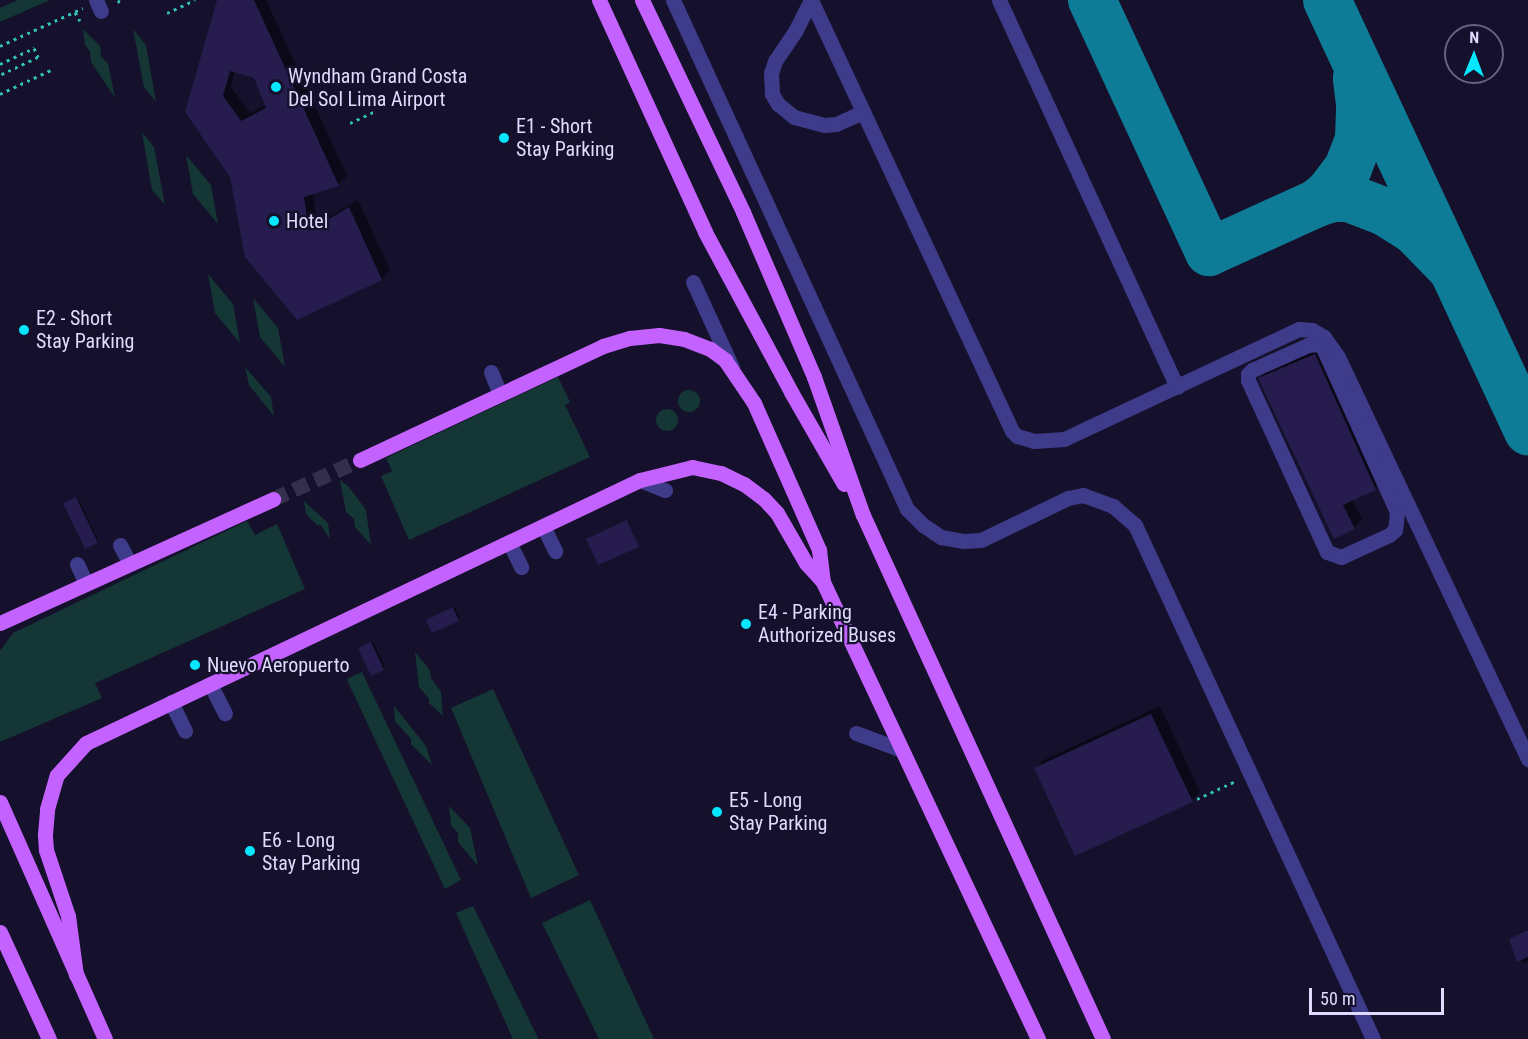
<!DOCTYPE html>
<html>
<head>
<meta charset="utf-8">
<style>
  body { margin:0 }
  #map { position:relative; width:1528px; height:1039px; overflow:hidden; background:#15112c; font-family:"Roboto Condensed",sans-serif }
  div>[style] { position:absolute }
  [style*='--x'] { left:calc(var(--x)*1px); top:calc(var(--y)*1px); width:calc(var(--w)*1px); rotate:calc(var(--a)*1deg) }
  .green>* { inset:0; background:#143635 }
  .round { border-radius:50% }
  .shadow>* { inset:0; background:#0007 }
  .taxiway>* { height:48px; margin:-24px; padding:0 24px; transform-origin:24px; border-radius:24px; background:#0e7c96 }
  .building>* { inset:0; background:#261c4d }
  .major-tunnel>* { height:15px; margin-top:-7.5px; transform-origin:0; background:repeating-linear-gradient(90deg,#332f4c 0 15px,transparent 0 23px) }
  .path>* { height:3px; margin-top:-1.5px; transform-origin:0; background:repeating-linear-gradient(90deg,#2fc0b7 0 3px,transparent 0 7.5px) }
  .minor>* { height:15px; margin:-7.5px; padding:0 7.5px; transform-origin:7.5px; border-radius:7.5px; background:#3e3b8b }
  .major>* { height:15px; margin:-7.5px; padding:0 7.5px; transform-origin:7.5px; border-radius:7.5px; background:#c462ff }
  .dots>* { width:16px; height:16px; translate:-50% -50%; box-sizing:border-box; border:3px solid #15112c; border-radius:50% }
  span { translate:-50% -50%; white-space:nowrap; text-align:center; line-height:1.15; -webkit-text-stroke:4.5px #15112c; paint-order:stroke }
  .poi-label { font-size:20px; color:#dfdbff }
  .left { translate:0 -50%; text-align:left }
  .north { position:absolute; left:1444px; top:24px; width:60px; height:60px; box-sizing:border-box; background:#15112c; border:2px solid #666280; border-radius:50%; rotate:1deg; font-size:16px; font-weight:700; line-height:24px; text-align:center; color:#dfdbff }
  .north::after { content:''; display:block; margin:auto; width:21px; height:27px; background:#07e6ff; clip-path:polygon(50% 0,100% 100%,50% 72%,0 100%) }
  .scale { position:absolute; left:1309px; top:988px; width:135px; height:27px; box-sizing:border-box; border:3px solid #dfdbff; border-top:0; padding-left:8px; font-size:18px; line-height:21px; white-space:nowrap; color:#dfdbff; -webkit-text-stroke:4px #15112c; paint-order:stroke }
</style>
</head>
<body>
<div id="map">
  <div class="green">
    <div style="clip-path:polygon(18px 0,50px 0,0 22px,0 8px)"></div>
    <div style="clip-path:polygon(83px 29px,100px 46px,101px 57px,108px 63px,115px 98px,91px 62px,90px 51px,85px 45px)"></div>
    <div style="clip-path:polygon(133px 29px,146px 45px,156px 102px,144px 87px)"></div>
    <div style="clip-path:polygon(142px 132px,154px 147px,165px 205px,152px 190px)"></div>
    <div style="clip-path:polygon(186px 155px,211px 185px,218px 224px,193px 194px)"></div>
    <div style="clip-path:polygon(208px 274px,233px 304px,240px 343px,215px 313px)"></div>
    <div style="clip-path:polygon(253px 298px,278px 328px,285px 367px,260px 337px)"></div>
    <div style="clip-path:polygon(245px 367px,271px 397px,274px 416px,249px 385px)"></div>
    <div style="clip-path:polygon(558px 377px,570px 402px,565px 405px,590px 457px,409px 540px,381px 476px,392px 471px,386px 458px)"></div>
    <div class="round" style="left:678px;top:390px;width:22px;height:22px"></div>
    <div class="round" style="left:656px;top:409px;width:22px;height:22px"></div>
    <div style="clip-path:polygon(340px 480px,349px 487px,366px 510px,371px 545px,355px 527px,354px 519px,346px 512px)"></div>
    <div style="clip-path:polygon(304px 501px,328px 523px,330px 539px,320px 524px,318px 526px,306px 514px)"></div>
    <div style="clip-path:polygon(247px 521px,255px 535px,277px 524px,305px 589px,95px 683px,102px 698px,0 742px,0 651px,13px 633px)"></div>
    <div style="clip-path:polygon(415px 652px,430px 670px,431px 678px,441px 692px,443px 716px,429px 703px,429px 699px,419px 687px)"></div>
    <div style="clip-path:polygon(362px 672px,461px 880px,445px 889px,348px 682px,347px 679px)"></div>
    <div style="clip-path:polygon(493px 689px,579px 875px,531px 898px,451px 708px)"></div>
    <div style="clip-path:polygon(394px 706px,426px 746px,432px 765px,411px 744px,411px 739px,395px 721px)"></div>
    <div style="clip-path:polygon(449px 806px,470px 828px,478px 866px,458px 842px,458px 833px,451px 825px)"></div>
    <div style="clip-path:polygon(590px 900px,654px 1039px,599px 1039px,542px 923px)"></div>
    <div style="clip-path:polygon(473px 906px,537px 1036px,538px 1039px,513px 1039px,456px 913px)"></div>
  </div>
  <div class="shadow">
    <div style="clip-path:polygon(evenodd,219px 0,266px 0,347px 176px,339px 184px,313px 192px,317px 224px,358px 200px,390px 270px,381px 279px,297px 319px,231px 177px,187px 112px,219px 0,235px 71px,255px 77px,267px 105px,250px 113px,231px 87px,235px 71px)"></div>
    <div style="clip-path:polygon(1324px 347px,1384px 480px,1375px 488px,1352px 499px,1362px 519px,1354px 528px,1260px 378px,1268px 370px)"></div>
    <div style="clip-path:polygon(77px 496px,98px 540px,97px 542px,66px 502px)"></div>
    <div style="clip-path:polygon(628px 520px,638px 546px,590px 538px)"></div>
    <div style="clip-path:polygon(455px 607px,460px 618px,432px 631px,427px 620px)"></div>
    <div style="clip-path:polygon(373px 642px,385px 667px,372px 674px,361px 647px)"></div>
    <div style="clip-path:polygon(1160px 706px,1200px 792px,1192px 800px,1035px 769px,1044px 760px)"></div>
    <div style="clip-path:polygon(1528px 929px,1528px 961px,1523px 963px,1510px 940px)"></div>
  </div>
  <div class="taxiway">
    <div style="--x:1092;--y:0;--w:278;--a:65.1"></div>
    <div style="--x:1209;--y:252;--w:119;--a:-24.4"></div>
    <div style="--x:1317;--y:203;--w:16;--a:-18"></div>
    <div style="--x:1332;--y:198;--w:17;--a:0"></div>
    <div style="--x:1349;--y:198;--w:39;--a:21"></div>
    <div style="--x:1385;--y:212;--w:36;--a:32"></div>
    <div style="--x:1415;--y:231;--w:54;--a:45.7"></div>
    <div style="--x:1327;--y:0;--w:476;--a:65"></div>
    <div style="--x:1317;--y:203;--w:17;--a:-40"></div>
    <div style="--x:1330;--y:192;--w:30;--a:-53"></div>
    <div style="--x:1348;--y:168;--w:31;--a:-69"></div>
    <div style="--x:1359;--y:139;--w:35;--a:-88"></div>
    <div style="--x:1360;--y:104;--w:26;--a:-97"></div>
  </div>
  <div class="building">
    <div style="clip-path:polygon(evenodd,217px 0,254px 0,339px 186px,304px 197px,309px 231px,349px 207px,382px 280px,297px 320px,245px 257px,230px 177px,185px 112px,217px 0,230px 71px,254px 78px,266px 108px,241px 121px,223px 96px,230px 71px)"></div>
    <div style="clip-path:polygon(1315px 354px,1376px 490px,1343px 505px,1355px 529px,1334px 539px,1258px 378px)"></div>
    <div style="clip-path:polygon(76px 497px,98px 543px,85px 549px,63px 503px)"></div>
    <div style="clip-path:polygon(627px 520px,639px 547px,598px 565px,586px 539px)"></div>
    <div style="clip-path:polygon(453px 607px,459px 621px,432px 633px,426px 620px)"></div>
    <div style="clip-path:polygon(371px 642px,384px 670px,371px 676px,358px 648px)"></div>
    <div style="clip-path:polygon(1151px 714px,1193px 802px,1075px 856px,1034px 768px)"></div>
    <div style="clip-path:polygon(1528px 930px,1528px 957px,1517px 962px,1509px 939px)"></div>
  </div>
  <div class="major-tunnel">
    <div style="--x:273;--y:499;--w:95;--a:-24.1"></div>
  </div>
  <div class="path">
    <div style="--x:118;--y:0;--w:4;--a:56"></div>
    <div style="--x:75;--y:12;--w:10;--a:61"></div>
    <div style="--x:167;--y:13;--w:31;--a:-25"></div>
    <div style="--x:0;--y:46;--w:91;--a:-24.6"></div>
    <div style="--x:0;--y:64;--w:38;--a:-25"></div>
    <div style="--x:34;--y:48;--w:10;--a:66"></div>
    <div style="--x:38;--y:57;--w:42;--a:154.7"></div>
    <div style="--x:0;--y:94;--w:56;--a:-25.2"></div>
    <div style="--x:350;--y:123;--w:26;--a:-25"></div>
    <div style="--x:1197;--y:799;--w:43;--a:-24.8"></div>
  </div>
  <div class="minor">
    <div style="--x:96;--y:0;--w:12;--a:66"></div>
    <div style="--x:673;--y:0;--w:560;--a:65.31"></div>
    <div style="--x:907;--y:509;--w:23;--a:45"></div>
    <div style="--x:923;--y:525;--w:22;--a:34"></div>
    <div style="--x:941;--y:537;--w:22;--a:10"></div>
    <div style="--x:963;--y:541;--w:18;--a:-3"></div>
    <div style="--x:981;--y:540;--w:97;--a:-25.8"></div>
    <div style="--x:1068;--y:498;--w:15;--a:-11"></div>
    <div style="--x:1083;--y:495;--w:32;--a:20"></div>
    <div style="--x:1113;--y:506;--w:29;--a:41"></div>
    <div style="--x:1135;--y:525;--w:566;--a:65.15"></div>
    <div style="--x:811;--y:0;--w:476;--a:65"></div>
    <div style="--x:1012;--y:431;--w:7;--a:45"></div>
    <div style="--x:1017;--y:436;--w:18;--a:16"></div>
    <div style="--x:1034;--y:441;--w:30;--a:-4"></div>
    <div style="--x:1064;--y:439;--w:259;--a:-25.1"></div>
    <div style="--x:1299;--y:329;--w:13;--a:4"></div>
    <div style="--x:1312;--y:330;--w:14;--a:30"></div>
    <div style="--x:1324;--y:337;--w:24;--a:55"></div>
    <div style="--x:1338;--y:357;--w:445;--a:64.7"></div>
    <div style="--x:811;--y:0;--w:34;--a:117"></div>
    <div style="--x:796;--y:30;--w:37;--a:124"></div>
    <div style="--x:775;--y:61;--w:13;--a:108"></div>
    <div style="--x:771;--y:73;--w:21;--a:87"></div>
    <div style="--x:772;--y:94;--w:12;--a:59"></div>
    <div style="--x:778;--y:104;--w:21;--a:39"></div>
    <div style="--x:794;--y:117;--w:31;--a:15"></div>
    <div style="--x:824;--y:125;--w:12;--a:-5"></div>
    <div style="--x:836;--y:124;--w:30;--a:-24"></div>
    <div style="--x:999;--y:0;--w:426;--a:65.3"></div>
    <div style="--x:693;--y:282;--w:94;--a:65.4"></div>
    <div style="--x:1318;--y:344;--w:6;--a:39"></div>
    <div style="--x:1323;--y:348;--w:180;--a:65.7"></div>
    <div style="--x:1397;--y:512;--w:18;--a:96"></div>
    <div style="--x:1395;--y:530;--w:8;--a:140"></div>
    <div style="--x:1389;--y:535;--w:53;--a:155.4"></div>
    <div style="--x:1341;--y:557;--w:15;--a:-160"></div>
    <div style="--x:1327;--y:552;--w:189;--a:-114.7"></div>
    <div style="--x:1248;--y:380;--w:6;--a:-90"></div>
    <div style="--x:1248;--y:374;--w:6;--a:-45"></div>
    <div style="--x:1252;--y:370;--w:61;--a:-24.1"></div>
    <div style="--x:1308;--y:345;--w:10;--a:-6"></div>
    <div style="--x:491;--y:372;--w:24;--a:68"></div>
    <div style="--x:640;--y:480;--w:27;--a:22"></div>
    <div style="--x:543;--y:526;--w:28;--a:64"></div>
    <div style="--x:509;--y:542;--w:28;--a:64"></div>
    <div style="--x:120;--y:545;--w:21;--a:62"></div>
    <div style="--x:77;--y:564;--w:21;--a:65"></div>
    <div style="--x:210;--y:684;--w:33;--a:63"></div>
    <div style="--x:171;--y:702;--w:32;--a:64"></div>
    <div style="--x:856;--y:733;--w:46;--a:20.4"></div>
  </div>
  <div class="major">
    <div style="--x:599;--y:0;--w:255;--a:65.4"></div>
    <div style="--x:705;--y:232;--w:182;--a:61.7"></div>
    <div style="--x:791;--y:392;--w:106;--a:60.1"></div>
    <div style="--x:642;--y:0;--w:235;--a:64.5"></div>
    <div style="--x:743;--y:212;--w:180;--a:66.7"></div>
    <div style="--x:814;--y:377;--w:146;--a:70.5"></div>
    <div style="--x:863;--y:515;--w:576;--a:65.39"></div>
    <div style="--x:360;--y:460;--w:268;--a:-25.1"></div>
    <div style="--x:603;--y:346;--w:28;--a:-17"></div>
    <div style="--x:630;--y:338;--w:29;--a:-6"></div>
    <div style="--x:659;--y:335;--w:25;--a:9"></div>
    <div style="--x:684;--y:339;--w:28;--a:21"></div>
    <div style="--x:710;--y:349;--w:19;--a:36"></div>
    <div style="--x:725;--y:360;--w:52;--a:56"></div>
    <div style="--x:754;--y:403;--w:161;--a:66.1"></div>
    <div style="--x:819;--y:550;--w:32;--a:83"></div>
    <div style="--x:0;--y:623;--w:300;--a:-24.4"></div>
    <div style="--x:0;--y:802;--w:259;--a:66.1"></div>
    <div style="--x:0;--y:932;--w:118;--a:65.4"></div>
    <div style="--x:76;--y:975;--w:60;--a:-97.7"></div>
    <div style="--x:68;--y:916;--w:70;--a:-108.4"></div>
    <div style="--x:46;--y:850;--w:16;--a:-94"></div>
    <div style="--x:45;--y:834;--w:25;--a:-85"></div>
    <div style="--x:47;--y:809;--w:35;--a:-74"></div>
    <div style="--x:57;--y:775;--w:43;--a:-47.8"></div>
    <div style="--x:86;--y:743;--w:613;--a:-25.4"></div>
    <div style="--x:640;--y:480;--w:54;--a:-14"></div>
    <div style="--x:692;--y:467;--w:30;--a:12"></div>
    <div style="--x:721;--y:473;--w:25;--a:26"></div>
    <div style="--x:744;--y:484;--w:25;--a:37"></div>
    <div style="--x:764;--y:499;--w:19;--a:47"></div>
    <div style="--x:777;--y:513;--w:58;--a:59.9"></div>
    <div style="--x:806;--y:563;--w:25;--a:48"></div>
    <div style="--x:823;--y:582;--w:505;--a:64.8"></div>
  </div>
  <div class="dots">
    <div style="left:276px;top:87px;background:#07e6ff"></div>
    <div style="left:504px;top:138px;background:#07e6ff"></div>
    <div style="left:274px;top:221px;background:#07e6ff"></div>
    <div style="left:24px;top:330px;background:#07e6ff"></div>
    <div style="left:746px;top:624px;background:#07e6ff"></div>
    <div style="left:195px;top:665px;background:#07e6ff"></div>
    <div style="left:717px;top:812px;background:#07e6ff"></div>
    <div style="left:250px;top:851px;background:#07e6ff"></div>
  </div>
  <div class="poi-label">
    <span class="left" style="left:288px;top:88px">Wyndham Grand Costa<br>Del Sol Lima Airport</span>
    <span class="left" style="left:516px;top:138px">E1 - Short<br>Stay Parking</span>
    <span class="left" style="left:286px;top:221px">Hotel</span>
    <span class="left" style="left:36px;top:330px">E2 - Short<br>Stay Parking</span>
    <span class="left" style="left:758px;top:624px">E4 - Parking<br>Authorized Buses</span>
    <span class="left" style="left:207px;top:665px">Nuevo Aeropuerto</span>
    <span class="left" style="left:729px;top:812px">E5 - Long<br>Stay Parking</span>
    <span class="left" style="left:262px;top:852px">E6 - Long<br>Stay Parking</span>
  </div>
  <div class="north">N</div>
  <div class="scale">50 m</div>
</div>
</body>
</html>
